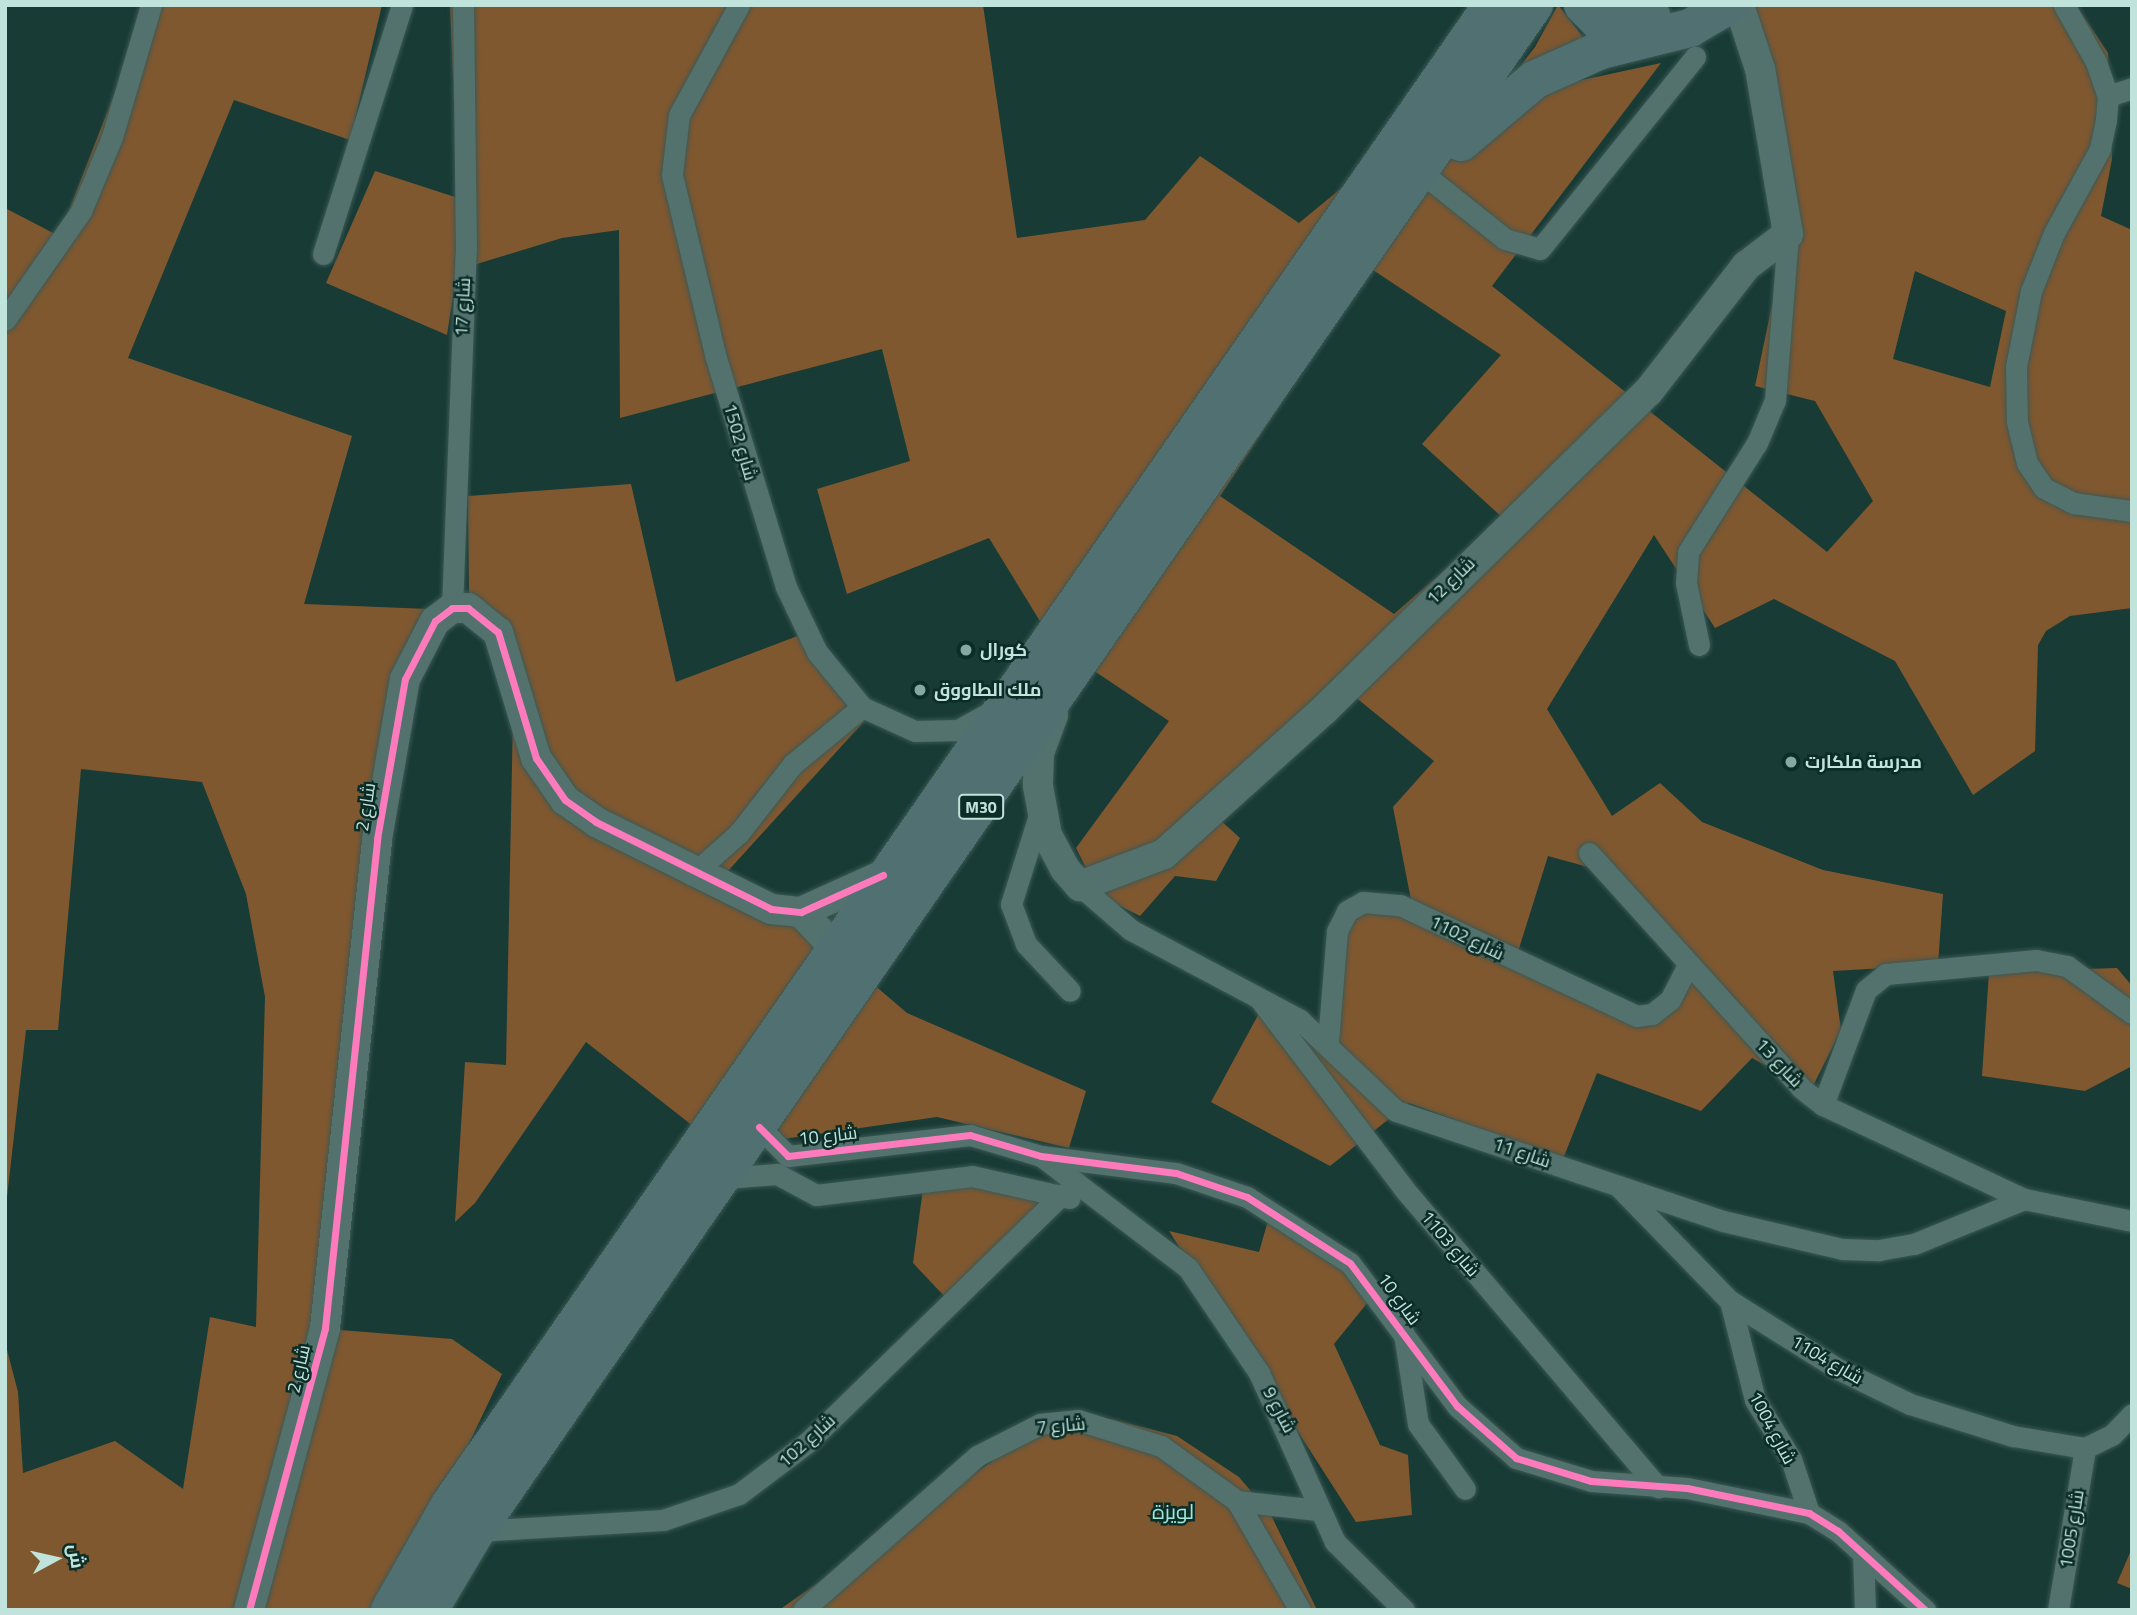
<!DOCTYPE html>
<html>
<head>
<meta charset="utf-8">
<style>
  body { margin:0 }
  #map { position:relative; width:2137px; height:1615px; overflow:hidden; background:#183b36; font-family:"Titillium Web",Cairo,sans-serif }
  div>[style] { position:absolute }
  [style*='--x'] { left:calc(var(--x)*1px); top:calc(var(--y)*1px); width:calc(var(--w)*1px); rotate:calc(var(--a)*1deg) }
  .green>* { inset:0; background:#805830 }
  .roads { filter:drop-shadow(0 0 2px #3d5853) drop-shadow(0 0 2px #3d5853) }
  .street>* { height:21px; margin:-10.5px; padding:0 10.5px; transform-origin:10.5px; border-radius:10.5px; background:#54726d }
  .secondary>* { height:30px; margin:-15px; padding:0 15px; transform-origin:15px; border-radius:15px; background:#54726d }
  .highway>* { height:38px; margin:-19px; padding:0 19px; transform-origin:19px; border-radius:19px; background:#517072 }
  .cycleway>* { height:7px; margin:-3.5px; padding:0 3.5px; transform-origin:3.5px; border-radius:3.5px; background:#fd7abc }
  .dots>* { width:19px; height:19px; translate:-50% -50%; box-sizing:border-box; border:4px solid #0c2c27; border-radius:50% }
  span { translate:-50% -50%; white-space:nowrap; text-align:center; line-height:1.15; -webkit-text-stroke:5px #0c2c27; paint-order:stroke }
  .shield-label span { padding:2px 5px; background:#0c2c27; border:2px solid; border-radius:5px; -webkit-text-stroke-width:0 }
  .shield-label { font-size:16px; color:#c0e4dc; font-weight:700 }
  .street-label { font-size:18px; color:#c0e4dc }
  .poi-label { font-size:18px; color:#c0e4dc; font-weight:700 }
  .left { translate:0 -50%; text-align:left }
  .quarter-label { font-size:21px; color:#9ce8d9 }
  .frame { position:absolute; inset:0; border:7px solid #c0e4dc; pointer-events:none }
  .north { position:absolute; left:21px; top:1524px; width:70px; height:70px; -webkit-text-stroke:5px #0c2c27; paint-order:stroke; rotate:82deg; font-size:19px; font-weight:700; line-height:28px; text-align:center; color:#c0e4dc }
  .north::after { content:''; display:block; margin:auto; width:24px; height:32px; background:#c0e4dc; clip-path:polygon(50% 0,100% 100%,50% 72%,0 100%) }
</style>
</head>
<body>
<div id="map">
  <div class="green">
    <div style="clip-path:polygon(149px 5px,382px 5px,350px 140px,234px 100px,128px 358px,352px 436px,304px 604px,429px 609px,382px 769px,328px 1329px,452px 1339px,502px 1374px,390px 1610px,5px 1610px,5px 1342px,18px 1392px,23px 1473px,115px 1441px,183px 1489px,210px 1317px,256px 1327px,265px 997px,246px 894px,202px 782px,81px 769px,58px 1030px,26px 1030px,5px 1215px,5px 208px,59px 236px)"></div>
    <div style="clip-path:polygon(evenodd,450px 5px,983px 5px,1017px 238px,1145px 220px,1200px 156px,1299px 223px,1434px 112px,1661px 63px,1492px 286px,1827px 552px,1873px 501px,1815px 401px,1755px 386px,1778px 277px,1776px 168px,1727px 5px,2076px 5px,2108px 53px,2112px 159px,2101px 216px,2132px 230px,2132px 608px,2070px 616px,2046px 631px,2038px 645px,2035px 751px,1973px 795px,1895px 661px,1774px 599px,1715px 628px,1654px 535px,1547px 709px,1612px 816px,1660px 783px,1702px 822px,1823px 870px,1943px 894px,1938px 965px,1833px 971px,1841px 1030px,1811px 1090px,1752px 1058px,1701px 1111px,1597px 1073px,1563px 1159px,1409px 1103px,1330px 1166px,1211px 1102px,1263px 1006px,1293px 1045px,1336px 1021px,1347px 906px,1411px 900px,1393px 807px,1434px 761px,1333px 679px,1219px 819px,1240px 838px,1216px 881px,1175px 876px,1140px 916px,1100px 896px,1076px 848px,1169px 721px,1054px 644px,989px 538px,847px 594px,817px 489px,910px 461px,882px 349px,620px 418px,619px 230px,562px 238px,457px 270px,447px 335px,326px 283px,375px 171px,458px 198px,450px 5px,1370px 268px,1501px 355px,1422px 444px,1504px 519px,1394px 614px,1220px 496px,1370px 268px,450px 5px,1915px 271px,2006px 311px,1990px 387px,1893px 359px,1915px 271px,450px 5px,1548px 856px,1588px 867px,1685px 971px,1653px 1021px,1516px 958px,1548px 856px)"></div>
    <div style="clip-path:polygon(1558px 5px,1587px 42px,1512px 77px,1535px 47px)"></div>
    <div style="clip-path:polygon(631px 484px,676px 682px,808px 632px,869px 716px,727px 872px,815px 916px,835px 920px,845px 960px,907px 1013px,1086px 1091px,1069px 1148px,937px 1117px,721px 1148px,586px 1042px,475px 1203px,455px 1222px,465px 1062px,506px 1065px,513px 716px,512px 694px,469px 599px,468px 496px)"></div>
    <div style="clip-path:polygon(2117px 968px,2132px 986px,2132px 1066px,2085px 1091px,1982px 1076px,1989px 972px)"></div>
    <div style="clip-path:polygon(924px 1181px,980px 1183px,1056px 1201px,945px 1297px,913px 1263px)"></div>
    <div style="clip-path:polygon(1270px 1214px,1311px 1231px,1368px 1302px,1334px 1344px,1380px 1445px,1408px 1455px,1412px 1515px,1356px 1522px,1169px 1231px,1259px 1252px)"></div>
    <div style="clip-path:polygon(1111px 1419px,1177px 1436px,1239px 1477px,1271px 1515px,1317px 1610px,779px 1610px,1047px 1423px)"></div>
    <div style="clip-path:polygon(2132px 1548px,2132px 1589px,2117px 1583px)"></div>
  </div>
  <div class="roads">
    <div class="street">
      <div style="--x:739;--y:5;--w:125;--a:118.6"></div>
      <div style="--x:679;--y:115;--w:60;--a:96.7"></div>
      <div style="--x:672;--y:175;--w:188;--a:76.5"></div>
      <div style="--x:716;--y:358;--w:239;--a:73"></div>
      <div style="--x:786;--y:587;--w:72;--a:64.5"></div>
      <div style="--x:817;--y:652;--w:71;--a:50.7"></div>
      <div style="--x:862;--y:707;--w:58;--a:24.4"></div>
      <div style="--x:915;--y:731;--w:43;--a:-1.3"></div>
      <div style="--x:958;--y:730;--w:37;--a:-29"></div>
      <div style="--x:2064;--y:5;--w:65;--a:60.7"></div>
      <div style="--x:2096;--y:62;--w:36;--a:71"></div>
      <div style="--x:2108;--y:96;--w:24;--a:95"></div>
      <div style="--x:2106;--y:120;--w:30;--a:102"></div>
      <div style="--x:2100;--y:149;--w:96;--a:118.7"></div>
      <div style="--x:2054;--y:233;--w:62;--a:111.6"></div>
      <div style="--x:2031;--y:291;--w:77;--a:101.2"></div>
      <div style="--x:2016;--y:367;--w:55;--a:89"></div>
      <div style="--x:2017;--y:422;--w:42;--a:76.3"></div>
      <div style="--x:2027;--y:463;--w:30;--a:56"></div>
      <div style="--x:2044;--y:488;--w:34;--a:27"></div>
      <div style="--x:2074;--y:503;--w:59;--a:7.9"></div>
      <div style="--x:2108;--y:96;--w:25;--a:-18"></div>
      <div style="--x:1421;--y:172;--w:107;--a:38.6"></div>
      <div style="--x:1505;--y:239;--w:36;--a:16"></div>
      <div style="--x:1540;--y:249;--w:247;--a:-51.1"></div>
      <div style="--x:323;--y:254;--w:261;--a:-72.4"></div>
      <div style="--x:5;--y:320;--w:133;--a:-55.1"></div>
      <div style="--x:81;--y:211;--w:80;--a:-67.3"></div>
      <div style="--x:112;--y:137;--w:138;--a:-73.5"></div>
      <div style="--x:452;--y:608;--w:358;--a:-87.8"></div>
      <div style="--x:466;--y:250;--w:245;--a:-90.7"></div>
      <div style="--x:1699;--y:645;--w:63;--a:-101.8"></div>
      <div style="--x:1686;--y:583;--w:31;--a:-86"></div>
      <div style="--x:1688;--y:552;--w:129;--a:-57.7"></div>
      <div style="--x:1757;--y:443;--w:47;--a:-67.3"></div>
      <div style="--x:1775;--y:400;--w:167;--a:-85.5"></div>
      <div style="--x:1041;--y:809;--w:100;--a:107.5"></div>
      <div style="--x:1011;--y:904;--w:43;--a:69.4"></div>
      <div style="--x:1026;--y:944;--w:64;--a:46.9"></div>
      <div style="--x:1589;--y:853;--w:316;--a:47.9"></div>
      <div style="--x:1801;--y:1088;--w:28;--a:38"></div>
      <div style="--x:1823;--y:1105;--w:222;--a:25.1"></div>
      <div style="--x:2024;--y:1199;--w:110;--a:11.5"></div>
      <div style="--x:692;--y:875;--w:63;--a:-41.8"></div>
      <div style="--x:739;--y:833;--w:88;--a:-52"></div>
      <div style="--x:793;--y:764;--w:89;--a:-39.6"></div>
      <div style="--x:1080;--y:886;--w:67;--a:40.8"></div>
      <div style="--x:1131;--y:930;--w:191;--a:28"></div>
      <div style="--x:1300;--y:1020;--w:132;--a:43.5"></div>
      <div style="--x:1396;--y:1111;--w:345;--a:18.6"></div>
      <div style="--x:1723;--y:1221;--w:122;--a:13.2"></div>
      <div style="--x:1842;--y:1249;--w:37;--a:2"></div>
      <div style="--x:1879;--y:1250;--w:36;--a:-10"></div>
      <div style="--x:1914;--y:1244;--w:119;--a:-22.2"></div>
      <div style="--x:1261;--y:1001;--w:236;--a:52.7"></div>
      <div style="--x:1404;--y:1189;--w:392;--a:49.6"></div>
      <div style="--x:1328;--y:1042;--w:111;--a:-85.4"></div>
      <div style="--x:1337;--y:931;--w:22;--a:-63"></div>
      <div style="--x:1347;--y:911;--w:18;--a:-29"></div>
      <div style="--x:1363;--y:902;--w:37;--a:5"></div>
      <div style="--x:1400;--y:905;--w:262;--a:25.1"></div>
      <div style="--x:1637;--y:1016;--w:15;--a:-8"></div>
      <div style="--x:1652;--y:1014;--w:23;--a:-38"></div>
      <div style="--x:1670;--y:1000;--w:39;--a:-63"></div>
      <div style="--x:1823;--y:1105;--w:123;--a:-69.5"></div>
      <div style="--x:1866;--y:990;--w:26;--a:-39"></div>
      <div style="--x:1886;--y:974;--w:151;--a:-5.3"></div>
      <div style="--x:2036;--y:960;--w:32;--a:11"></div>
      <div style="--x:2067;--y:966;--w:80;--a:35.9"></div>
      <div style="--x:759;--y:1127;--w:41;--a:45"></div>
      <div style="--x:788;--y:1156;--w:183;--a:-6.6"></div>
      <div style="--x:970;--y:1135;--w:74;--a:16.5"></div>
      <div style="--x:1041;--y:1156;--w:136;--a:7.2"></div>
      <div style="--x:1176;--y:1173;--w:75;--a:18.7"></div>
      <div style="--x:1247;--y:1197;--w:122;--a:32.7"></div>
      <div style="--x:1350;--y:1263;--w:179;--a:53.2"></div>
      <div style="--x:1457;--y:1406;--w:79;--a:41.4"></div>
      <div style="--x:1516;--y:1458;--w:78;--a:17"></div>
      <div style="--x:1591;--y:1481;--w:96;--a:4.2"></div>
      <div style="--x:1687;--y:1488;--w:125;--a:11.6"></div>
      <div style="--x:1809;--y:1513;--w:34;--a:32"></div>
      <div style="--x:1838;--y:1531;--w:118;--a:42.2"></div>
      <div style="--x:1041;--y:1156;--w:185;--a:37.3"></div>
      <div style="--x:1188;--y:1268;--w:127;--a:55.9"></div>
      <div style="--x:1259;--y:1373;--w:185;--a:65.8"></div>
      <div style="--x:1335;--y:1542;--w:97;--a:44.6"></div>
      <div style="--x:724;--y:1178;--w:53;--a:-4.3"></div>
      <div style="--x:777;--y:1174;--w:44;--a:28.3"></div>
      <div style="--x:816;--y:1195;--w:157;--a:-6.9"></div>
      <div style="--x:972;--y:1176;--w:100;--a:12.7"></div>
      <div style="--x:1619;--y:1187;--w:159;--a:45.8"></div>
      <div style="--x:1730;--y:1301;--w:128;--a:32.2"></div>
      <div style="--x:1838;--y:1369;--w:80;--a:25.9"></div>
      <div style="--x:1910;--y:1404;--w:108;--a:17.3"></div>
      <div style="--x:2013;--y:1436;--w:73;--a:9.5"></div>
      <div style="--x:1730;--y:1301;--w:102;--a:75.8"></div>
      <div style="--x:1755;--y:1400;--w:69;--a:58.6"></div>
      <div style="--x:1791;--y:1459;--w:57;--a:71.6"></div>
      <div style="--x:1404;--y:1334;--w:91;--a:81.2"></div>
      <div style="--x:1418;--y:1424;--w:80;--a:54.1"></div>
      <div style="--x:2085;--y:1448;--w:30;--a:-26"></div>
      <div style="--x:2112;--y:1435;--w:29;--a:-46"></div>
      <div style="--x:1237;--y:1501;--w:81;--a:6.4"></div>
      <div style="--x:476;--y:1531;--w:187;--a:-3.4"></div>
      <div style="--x:663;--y:1520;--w:80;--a:-18.9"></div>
      <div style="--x:739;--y:1494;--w:86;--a:-37"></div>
      <div style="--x:808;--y:1442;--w:354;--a:-44.3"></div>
      <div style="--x:1863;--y:1553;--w:57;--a:88"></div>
      <div style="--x:803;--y:1610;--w:232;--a:-41.5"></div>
      <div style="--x:977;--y:1456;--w:71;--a:-26.9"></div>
      <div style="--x:1040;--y:1424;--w:38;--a:-6"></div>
      <div style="--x:1078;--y:1420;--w:87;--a:17.4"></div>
      <div style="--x:1161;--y:1446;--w:94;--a:35.9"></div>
      <div style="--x:1237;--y:1501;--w:126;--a:60"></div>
      <div style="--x:2058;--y:1610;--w:164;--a:-80.5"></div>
    </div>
    <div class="secondary">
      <div style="--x:1053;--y:715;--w:40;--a:110.2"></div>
      <div style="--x:1039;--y:753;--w:33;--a:92"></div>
      <div style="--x:1038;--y:786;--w:50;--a:79.6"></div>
      <div style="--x:1047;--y:835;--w:38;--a:62"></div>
      <div style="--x:1065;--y:869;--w:23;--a:49"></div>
      <div style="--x:1080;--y:886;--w:90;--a:-20.9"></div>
      <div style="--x:1164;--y:854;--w:217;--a:-42"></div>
      <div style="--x:1325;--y:709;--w:453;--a:-44.5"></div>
      <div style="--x:1648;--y:392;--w:160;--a:-52.1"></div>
      <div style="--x:1746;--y:266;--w:53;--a:-37.3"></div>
      <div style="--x:1788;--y:234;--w:167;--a:-99.6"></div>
      <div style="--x:1760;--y:69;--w:67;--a:-108.2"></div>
      <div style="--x:801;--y:912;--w:48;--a:46.7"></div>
      <div style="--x:249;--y:1610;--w:292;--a:-74.9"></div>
      <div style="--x:325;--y:1328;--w:492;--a:-83.9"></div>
      <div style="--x:377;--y:839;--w:162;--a:-80.1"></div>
      <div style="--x:405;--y:679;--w:65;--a:-62.7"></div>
      <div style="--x:435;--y:621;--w:21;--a:-37"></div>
      <div style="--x:452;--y:608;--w:16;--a:0"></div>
      <div style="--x:468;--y:608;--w:38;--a:39"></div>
      <div style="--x:498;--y:632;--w:132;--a:73.2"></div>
      <div style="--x:536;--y:758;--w:51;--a:55.4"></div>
      <div style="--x:565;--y:800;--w:38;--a:35"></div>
      <div style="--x:596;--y:822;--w:195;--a:26.4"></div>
      <div style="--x:771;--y:909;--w:30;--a:6"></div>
      <div style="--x:801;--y:912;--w:90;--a:-24.3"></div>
    </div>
    <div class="highway">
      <div style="--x:1583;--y:5;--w:27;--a:45"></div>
      <div style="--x:1602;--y:24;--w:50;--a:-9.3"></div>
      <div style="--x:1461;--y:142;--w:96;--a:-40.3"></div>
      <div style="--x:1534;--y:80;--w:73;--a:-24.1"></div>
      <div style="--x:1601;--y:50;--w:92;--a:-13.9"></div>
      <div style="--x:1690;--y:28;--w:45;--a:-30.5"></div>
      <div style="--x:390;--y:1610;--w:121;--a:-60.3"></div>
      <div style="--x:450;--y:1505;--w:1826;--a:-55.21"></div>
      <div style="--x:429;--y:1610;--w:92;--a:-59.3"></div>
      <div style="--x:476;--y:1531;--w:1857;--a:-55.27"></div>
    </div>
  </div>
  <div class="cycleway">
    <div style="--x:759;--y:1127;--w:41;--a:45"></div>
    <div style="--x:788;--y:1156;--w:183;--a:-6.6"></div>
    <div style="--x:970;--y:1135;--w:74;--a:16.5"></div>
    <div style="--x:1041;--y:1156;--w:136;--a:7.2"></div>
    <div style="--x:1176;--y:1173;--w:75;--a:18.7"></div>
    <div style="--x:1247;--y:1197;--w:122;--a:32.7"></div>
    <div style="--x:1350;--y:1263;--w:179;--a:53.2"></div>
    <div style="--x:1457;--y:1406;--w:79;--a:41.4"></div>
    <div style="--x:1516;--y:1458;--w:78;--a:17"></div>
    <div style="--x:1591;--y:1481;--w:96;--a:4.2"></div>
    <div style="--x:1687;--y:1488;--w:125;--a:11.6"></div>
    <div style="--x:1809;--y:1513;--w:34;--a:32"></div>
    <div style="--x:1838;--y:1531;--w:118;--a:42.2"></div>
    <div style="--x:249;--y:1610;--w:292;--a:-74.9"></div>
    <div style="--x:325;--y:1328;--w:492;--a:-83.9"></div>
    <div style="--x:377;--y:839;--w:162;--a:-80.1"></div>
    <div style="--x:405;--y:679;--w:65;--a:-62.7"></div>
    <div style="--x:435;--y:621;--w:21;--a:-37"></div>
    <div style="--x:452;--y:608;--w:16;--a:0"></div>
    <div style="--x:468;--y:608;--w:38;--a:39"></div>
    <div style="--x:498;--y:632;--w:132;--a:73.2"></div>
    <div style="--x:536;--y:758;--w:51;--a:55.4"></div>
    <div style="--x:565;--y:800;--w:38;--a:35"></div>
    <div style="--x:596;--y:822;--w:195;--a:26.4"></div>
    <div style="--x:771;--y:909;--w:30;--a:6"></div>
    <div style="--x:801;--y:912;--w:90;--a:-24.3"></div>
  </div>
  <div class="dots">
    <div style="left:966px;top:650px;background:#85a9a2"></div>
    <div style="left:920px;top:690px;background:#85a9a2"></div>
    <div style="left:1791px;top:762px;background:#85a9a2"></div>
  </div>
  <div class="shield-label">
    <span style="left:981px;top:807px">M30</span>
  </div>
  <div class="street-label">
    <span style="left:463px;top:307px;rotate:-87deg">شارع 17</span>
    <span style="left:740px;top:442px;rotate:74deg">شارع 1502</span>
    <span style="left:1451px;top:581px;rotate:-44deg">شارع 12</span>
    <span style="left:366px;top:807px;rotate:-81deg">شارع 2</span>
    <span style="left:1467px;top:938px;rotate:26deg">شارع 1102</span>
    <span style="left:1779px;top:1063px;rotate:47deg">شارع 13</span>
    <span style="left:828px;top:1136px;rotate:-6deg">شارع 10</span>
    <span style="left:1522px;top:1153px;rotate:19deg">شارع 11</span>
    <span style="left:1450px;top:1244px;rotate:50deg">شارع 1103</span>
    <span style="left:1399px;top:1299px;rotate:54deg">شارع 10</span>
    <span style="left:1827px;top:1360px;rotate:30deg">شارع 1104</span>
    <span style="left:299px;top:1369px;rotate:-77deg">شارع 2</span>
    <span style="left:1279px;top:1410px;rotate:62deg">شارع 9</span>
    <span style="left:1061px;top:1426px;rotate:-5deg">شارع 7</span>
    <span style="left:1772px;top:1428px;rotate:62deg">شارع 1004</span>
    <span style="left:807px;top:1441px;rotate:-42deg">شارع 102</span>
    <span style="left:2072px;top:1529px;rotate:-81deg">شارع 1005</span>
  </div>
  <div class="poi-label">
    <span class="left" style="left:980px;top:650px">كورال</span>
    <span class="left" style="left:934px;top:690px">ملك الطاووق</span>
    <span class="left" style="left:1805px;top:762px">مدرسة ملكارت</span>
  </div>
  <div class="quarter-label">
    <span style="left:1173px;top:1511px">لويزة</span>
  </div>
  <div class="frame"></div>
  <div class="north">ش</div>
</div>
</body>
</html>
